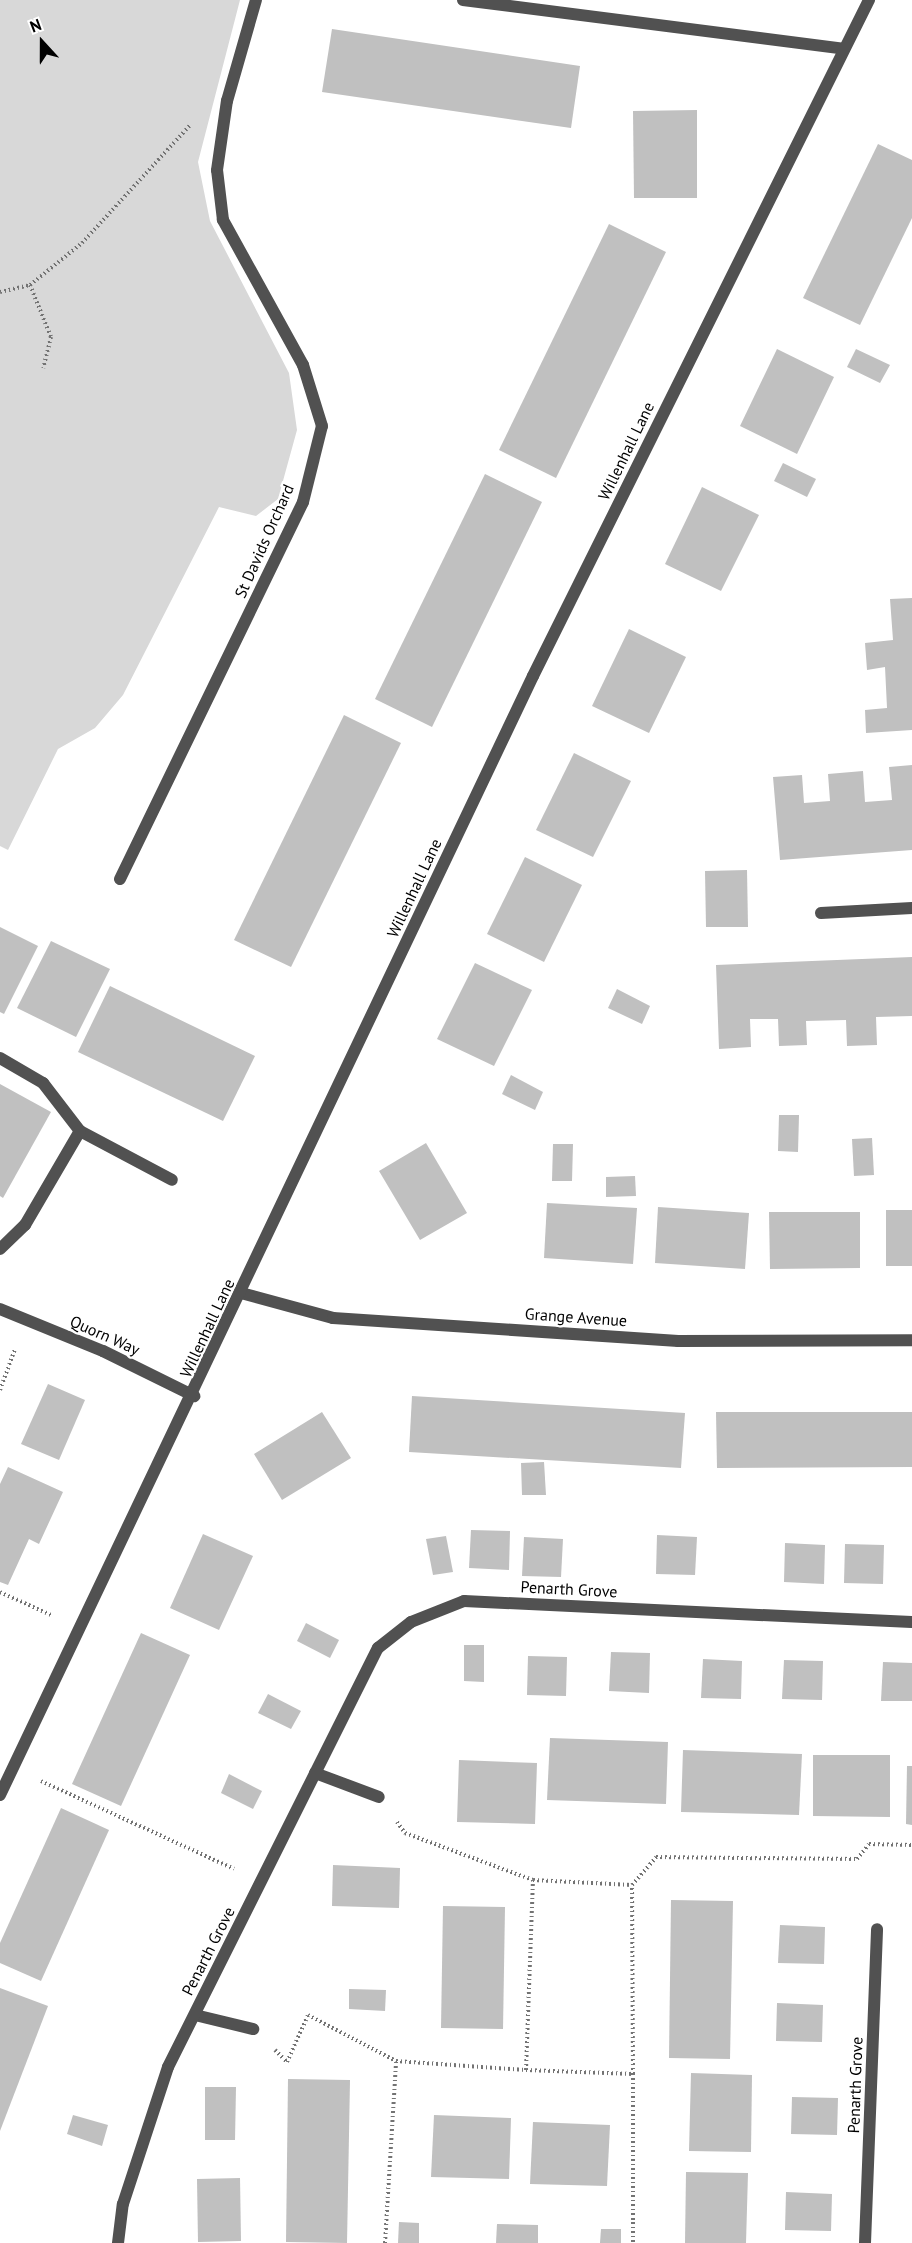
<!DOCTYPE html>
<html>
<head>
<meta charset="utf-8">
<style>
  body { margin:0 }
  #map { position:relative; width:912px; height:2243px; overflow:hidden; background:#fff; font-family:"PT Sans",sans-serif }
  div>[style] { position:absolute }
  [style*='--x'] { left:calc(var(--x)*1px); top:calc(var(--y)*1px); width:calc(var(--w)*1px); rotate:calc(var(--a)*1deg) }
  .green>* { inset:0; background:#d8d8d8 }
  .building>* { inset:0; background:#c0c0c0 }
  .path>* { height:4px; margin-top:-2px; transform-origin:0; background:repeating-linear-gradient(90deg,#737373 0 1.5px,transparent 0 4.5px) }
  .service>* { height:12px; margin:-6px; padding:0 6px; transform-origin:6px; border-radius:6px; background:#515151 }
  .minor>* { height:12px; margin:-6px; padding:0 6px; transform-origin:6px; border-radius:6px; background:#515151 }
  .tertiary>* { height:12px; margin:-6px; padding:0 6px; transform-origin:6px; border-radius:6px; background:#515151 }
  span { translate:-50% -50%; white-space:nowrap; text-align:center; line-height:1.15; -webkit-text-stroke:4.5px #fff; paint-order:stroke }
  .street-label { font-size:16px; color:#000 }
  .north { position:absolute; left:12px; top:12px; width:60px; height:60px; -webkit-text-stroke:4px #fff; paint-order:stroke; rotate:339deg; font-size:16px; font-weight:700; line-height:24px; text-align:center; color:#000 }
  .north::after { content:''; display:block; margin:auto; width:21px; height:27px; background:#000; clip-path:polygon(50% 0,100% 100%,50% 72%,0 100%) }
</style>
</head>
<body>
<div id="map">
  <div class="green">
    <div style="clip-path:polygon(0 0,240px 0,198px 162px,210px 221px,289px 373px,297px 430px,278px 499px,256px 516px,219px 507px,123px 695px,95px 728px,58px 749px,8px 850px,0 846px)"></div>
  </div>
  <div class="building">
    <div style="clip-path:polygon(332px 29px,580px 66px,571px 128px,322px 92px)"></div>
    <div style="clip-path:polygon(697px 110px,697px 198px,634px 198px,633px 111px)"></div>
    <div style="clip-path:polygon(878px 144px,912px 160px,912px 218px,860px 325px,803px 298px)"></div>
    <div style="clip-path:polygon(609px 224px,666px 252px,556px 478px,499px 450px)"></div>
    <div style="clip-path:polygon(777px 349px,834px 377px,797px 454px,740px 426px)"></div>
    <div style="clip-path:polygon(856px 349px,890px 365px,880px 383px,847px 367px)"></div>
    <div style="clip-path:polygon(783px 463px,816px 479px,807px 497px,774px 481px)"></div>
    <div style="clip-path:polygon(485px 474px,542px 502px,432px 727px,375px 699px)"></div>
    <div style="clip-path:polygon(702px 487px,759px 515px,721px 591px,665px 564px)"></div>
    <div style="clip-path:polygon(912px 598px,912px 730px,866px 733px,865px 710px,887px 708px,885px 667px,867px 670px,865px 643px,893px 640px,890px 599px)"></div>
    <div style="clip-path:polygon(629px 629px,686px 657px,649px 733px,592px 706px)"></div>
    <div style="clip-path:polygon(344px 715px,401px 743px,291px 967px,234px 940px)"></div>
    <div style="clip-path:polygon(574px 753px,631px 781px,593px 857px,536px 830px)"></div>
    <div style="clip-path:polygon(912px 765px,912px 850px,780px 860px,773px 777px,802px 775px,804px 803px,830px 801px,828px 774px,863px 771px,865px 802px,892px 800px,889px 767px)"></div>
    <div style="clip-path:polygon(525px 857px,582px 885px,544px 962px,487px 934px)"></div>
    <div style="clip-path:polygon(747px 870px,748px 927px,706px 927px,705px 871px)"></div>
    <div style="clip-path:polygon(0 927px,38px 946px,4px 1014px,0 1012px)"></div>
    <div style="clip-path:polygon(51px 941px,110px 969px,76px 1037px,17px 1008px)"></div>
    <div style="clip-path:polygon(912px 957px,912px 1016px,876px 1017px,877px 1045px,847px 1046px,846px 1020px,806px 1021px,807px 1045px,779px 1046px,778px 1019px,750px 1019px,751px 1047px,719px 1049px,716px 965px)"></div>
    <div style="clip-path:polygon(475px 963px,532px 990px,494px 1066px,437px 1039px)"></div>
    <div style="clip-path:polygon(110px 986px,255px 1056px,223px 1121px,78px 1052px)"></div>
    <div style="clip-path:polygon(617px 989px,650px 1006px,642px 1024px,608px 1008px)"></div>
    <div style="clip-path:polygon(511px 1075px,543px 1092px,535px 1110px,502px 1094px)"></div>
    <div style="clip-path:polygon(0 1084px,51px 1112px,3px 1198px,0 1196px)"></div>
    <div style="clip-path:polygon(779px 1115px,799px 1115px,798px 1152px,778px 1151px)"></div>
    <div style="clip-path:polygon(872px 1138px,874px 1175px,854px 1176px,852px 1139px)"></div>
    <div style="clip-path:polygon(426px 1143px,467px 1213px,420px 1240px,379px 1171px)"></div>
    <div style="clip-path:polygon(553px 1144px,573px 1144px,572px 1181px,552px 1181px)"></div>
    <div style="clip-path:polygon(635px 1176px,636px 1196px,606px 1197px,606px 1177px)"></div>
    <div style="clip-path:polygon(547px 1203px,637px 1208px,633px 1264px,544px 1258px)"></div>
    <div style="clip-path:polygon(658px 1207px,749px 1213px,745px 1269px,655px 1263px)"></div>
    <div style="clip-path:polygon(886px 1210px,912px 1210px,912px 1266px,886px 1266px)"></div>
    <div style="clip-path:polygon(769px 1212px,860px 1212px,860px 1268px,770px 1269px)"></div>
    <div style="clip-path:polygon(48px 1384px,85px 1400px,59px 1460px,21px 1444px)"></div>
    <div style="clip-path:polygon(412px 1396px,685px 1413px,681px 1468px,409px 1452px)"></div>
    <div style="clip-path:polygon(322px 1412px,351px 1458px,282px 1500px,254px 1454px)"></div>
    <div style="clip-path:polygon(716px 1412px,912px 1412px,912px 1467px,717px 1468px)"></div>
    <div style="clip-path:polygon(544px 1462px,546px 1495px,522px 1495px,521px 1463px)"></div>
    <div style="clip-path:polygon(8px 1467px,63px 1492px,39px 1544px,29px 1539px,8px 1585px,0 1582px,0 1484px)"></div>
    <div style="clip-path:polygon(471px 1530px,510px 1531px,509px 1570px,469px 1568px)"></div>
    <div style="clip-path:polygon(203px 1534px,253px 1556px,219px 1630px,170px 1608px)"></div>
    <div style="clip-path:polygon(657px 1535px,697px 1537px,695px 1575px,656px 1574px)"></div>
    <div style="clip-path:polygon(446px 1536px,453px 1572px,433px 1575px,426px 1539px)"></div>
    <div style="clip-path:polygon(524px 1537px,563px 1539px,561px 1577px,522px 1576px)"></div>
    <div style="clip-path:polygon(785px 1543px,825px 1545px,824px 1584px,784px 1582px)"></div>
    <div style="clip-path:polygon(845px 1544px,884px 1545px,883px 1584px,844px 1583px)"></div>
    <div style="clip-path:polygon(306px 1623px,339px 1640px,330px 1658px,297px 1641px)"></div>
    <div style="clip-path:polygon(141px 1633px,190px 1655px,121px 1806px,72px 1784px)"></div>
    <div style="clip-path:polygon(464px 1645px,484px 1645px,484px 1682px,464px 1681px)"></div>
    <div style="clip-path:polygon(611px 1652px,650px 1653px,649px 1693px,609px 1691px)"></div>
    <div style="clip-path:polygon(528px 1656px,567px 1657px,566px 1696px,527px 1695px)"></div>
    <div style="clip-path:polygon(703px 1659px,742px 1661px,741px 1699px,701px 1698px)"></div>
    <div style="clip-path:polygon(784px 1660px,823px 1661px,822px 1700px,782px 1699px)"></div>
    <div style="clip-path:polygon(883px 1662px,912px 1663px,912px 1701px,881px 1701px)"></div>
    <div style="clip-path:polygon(268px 1694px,301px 1711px,291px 1729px,258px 1713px)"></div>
    <div style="clip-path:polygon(550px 1738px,668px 1742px,666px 1804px,547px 1800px)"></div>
    <div style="clip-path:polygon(683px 1750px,802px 1754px,799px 1815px,681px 1812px)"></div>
    <div style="clip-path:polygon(813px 1755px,890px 1755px,890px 1817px,813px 1816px)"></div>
    <div style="clip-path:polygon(459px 1760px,537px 1763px,535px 1824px,457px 1822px)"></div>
    <div style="clip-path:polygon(907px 1766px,912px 1766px,912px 1825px,906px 1824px)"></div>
    <div style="clip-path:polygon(229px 1774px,262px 1791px,253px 1809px,221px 1793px)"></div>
    <div style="clip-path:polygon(61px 1808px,109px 1830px,41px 1981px,0 1963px,0 1943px)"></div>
    <div style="clip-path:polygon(333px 1865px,400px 1868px,399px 1908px,332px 1906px)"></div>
    <div style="clip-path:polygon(671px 1900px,733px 1901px,730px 2059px,669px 2058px)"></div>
    <div style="clip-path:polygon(443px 1906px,505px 1907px,503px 2029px,441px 2028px)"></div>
    <div style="clip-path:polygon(780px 1925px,825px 1927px,824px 1964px,778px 1963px)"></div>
    <div style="clip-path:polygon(0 1988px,48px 2006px,0 2131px)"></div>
    <div style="clip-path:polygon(349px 1989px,386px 1990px,385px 2011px,349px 2009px)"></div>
    <div style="clip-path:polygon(777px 2003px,823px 2005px,822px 2042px,776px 2041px)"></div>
    <div style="clip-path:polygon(691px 2073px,752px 2075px,751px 2152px,689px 2151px)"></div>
    <div style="clip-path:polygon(288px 2079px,350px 2080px,347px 2243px,286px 2242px)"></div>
    <div style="clip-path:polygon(205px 2087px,236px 2087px,235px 2140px,205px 2140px)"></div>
    <div style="clip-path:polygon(792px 2097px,838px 2098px,837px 2135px,791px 2134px)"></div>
    <div style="clip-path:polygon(73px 2115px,108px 2125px,102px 2146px,67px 2134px)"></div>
    <div style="clip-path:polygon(434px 2115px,511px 2118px,509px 2179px,431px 2177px)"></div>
    <div style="clip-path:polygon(533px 2122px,610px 2125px,607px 2186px,530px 2184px)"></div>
    <div style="clip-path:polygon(686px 2172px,748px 2173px,746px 2243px,685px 2243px)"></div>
    <div style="clip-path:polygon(240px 2178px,241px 2241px,198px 2242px,197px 2179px)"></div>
    <div style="clip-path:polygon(786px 2192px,832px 2194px,831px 2231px,785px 2230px)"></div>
    <div style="clip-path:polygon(399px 2222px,419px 2223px,419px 2243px,398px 2243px)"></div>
    <div style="clip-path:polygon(497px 2224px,538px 2225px,538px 2243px,496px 2243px)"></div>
    <div style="clip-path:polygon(601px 2229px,621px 2229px,621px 2243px,600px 2243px)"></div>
  </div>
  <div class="path">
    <div style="--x:30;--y:285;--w:56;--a:68"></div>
    <div style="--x:51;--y:337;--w:32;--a:104"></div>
    <div style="--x:0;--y:292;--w:31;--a:-13"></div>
    <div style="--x:30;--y:285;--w:67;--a:-38.9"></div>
    <div style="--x:82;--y:243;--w:160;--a:-47.5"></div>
    <div style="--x:0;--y:1390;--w:44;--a:-69.9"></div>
    <div style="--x:0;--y:1592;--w:56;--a:24.3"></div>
    <div style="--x:41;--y:1781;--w:212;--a:24.5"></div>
    <div style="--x:397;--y:1822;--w:14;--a:54"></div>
    <div style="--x:405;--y:1833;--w:136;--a:20.2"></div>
    <div style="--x:533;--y:1880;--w:99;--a:2.9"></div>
    <div style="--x:632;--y:1885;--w:37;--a:-49"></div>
    <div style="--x:656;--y:1857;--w:201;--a:0.6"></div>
    <div style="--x:857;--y:1859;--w:19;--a:-51"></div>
    <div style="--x:869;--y:1844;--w:43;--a:1.3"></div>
    <div style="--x:275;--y:2050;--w:17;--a:45"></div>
    <div style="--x:287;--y:2062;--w:51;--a:-65.9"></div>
    <div style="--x:308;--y:2015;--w:99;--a:27.6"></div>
    <div style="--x:396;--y:2061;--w:130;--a:4"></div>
    <div style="--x:526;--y:2070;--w:190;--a:-87.9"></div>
    <div style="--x:526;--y:2070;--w:107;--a:2.1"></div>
    <div style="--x:633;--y:2074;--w:189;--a:-90.3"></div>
    <div style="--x:633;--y:2074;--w:169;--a:90"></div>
    <div style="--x:385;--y:2243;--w:182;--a:-86.5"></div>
  </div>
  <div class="service">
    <div style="--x:0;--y:1058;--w:50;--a:30.2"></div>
    <div style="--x:43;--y:1083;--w:61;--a:52.4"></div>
    <div style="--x:80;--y:1131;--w:104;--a:28"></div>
    <div style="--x:0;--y:1249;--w:35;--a:-44"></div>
    <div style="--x:25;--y:1225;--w:109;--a:-59.7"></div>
  </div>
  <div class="minor">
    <div style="--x:463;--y:0;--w:383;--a:7.3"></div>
    <div style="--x:120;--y:879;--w:419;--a:-64.1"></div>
    <div style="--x:303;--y:502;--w:78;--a:-76"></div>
    <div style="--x:322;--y:426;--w:64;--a:-107.3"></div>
    <div style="--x:303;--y:365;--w:166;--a:-118.9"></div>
    <div style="--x:223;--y:220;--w:50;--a:-96.8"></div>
    <div style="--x:217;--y:170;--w:70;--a:-81.8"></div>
    <div style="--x:227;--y:101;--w:105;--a:-74"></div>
    <div style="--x:821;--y:913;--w:91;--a:-3.1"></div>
    <div style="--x:241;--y:1293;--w:95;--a:15.2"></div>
    <div style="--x:333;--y:1318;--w:346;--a:3.8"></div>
    <div style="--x:678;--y:1341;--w:234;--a:-0.2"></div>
    <div style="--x:315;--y:1773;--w:68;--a:20.6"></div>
    <div style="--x:195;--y:2015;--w:60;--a:13.6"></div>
    <div style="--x:118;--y:2243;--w:39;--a:-83"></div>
    <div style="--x:123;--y:2204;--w:144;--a:-71.8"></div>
    <div style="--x:168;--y:2067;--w:469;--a:-63.4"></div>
    <div style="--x:378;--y:1648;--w:42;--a:-38.2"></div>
    <div style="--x:411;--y:1622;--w:57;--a:-21.6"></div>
    <div style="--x:464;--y:1601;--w:448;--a:2.7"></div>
    <div style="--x:865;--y:2243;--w:314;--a:-87.8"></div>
  </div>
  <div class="tertiary">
    <div style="--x:0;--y:1309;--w:111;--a:22.2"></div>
    <div style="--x:103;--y:1351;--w:102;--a:26.3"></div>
    <div style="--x:0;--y:1795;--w:1239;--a:-64.53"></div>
    <div style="--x:533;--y:676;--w:755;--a:-63.57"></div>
  </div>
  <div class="street-label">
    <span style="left:626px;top:451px;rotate:-64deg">Willenhall Lane</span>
    <span style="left:264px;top:541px;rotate:-66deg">St Davids Orchard</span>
    <span style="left:414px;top:888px;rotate:-65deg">Willenhall Lane</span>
    <span style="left:576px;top:1317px;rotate:4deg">Grange Avenue</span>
    <span style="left:207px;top:1328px;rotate:-65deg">Willenhall Lane</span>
    <span style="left:105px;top:1335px;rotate:24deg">Quorn Way</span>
    <span style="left:569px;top:1589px;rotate:3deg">Penarth Grove</span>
    <span style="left:208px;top:1951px;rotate:-63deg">Penarth Grove</span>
    <span style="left:855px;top:2085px;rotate:-88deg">Penarth Grove</span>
  </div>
  <div class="north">N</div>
</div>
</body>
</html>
